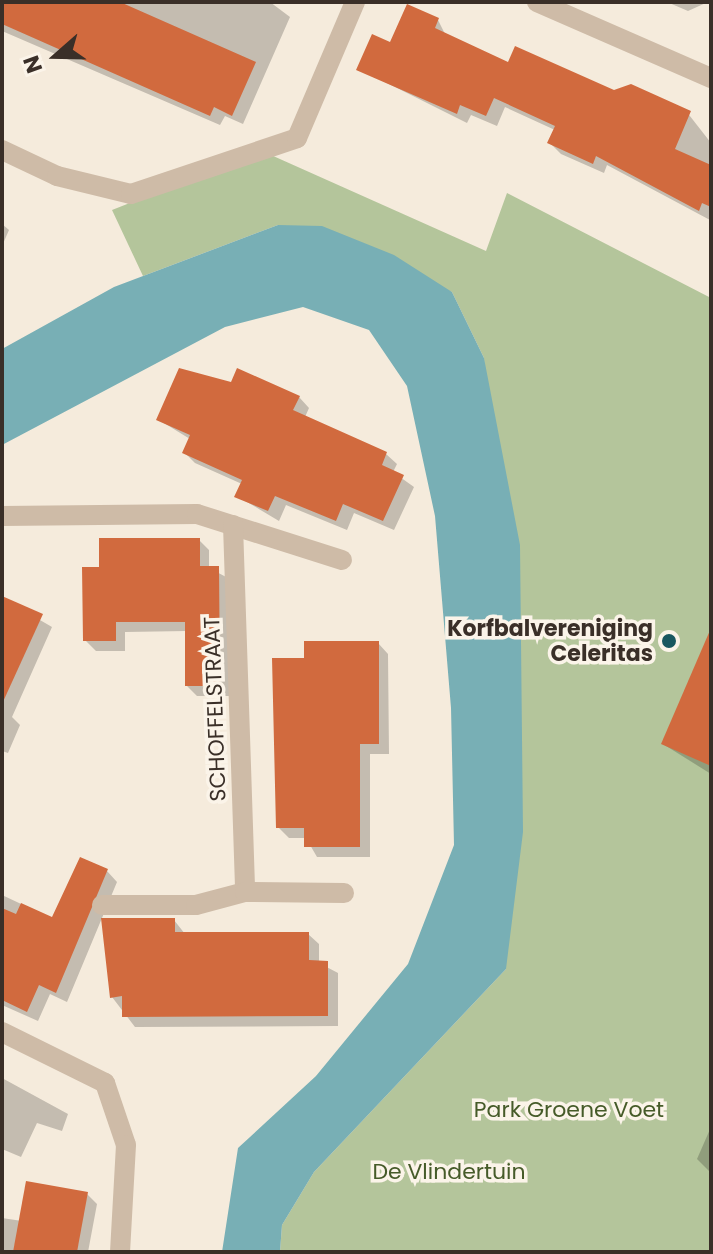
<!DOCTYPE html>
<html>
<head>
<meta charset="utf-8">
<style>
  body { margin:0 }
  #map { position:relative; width:713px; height:1254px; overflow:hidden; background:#f5ebdc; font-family:Poppins,sans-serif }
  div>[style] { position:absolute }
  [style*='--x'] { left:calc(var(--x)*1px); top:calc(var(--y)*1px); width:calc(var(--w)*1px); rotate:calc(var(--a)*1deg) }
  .green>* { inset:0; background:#b4c59b }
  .water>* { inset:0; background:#78afb5 }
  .shadow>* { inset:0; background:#0003 }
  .building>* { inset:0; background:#d16a3e }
  .minor>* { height:20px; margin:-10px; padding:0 10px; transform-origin:10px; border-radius:10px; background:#cebba7 }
  .dots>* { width:22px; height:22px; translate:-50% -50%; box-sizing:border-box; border:4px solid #fbf4e9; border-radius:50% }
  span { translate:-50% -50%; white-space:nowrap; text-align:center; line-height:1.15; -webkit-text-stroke:7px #fbf4e9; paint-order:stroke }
  .poi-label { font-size:22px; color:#3a2f28; font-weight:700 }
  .right { translate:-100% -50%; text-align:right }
  .street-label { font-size:22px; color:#3a2f28 }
  .park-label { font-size:22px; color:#465b29 }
  .frame { position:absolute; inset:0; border:4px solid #3a2f28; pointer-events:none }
  .north { position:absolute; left:16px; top:16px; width:80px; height:80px; -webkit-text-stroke:6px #fbf4e9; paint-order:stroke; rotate:250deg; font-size:22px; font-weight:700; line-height:32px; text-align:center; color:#3a2f28 }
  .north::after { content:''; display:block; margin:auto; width:28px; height:36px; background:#3a2f28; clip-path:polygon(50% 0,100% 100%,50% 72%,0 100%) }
</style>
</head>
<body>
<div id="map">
  <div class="green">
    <div style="clip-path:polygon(262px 151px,486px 251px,507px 193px,711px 298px,711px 1252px,280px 1252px,282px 1225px,314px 1172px,506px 969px,484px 358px,452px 292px,278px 225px,143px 276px,112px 210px)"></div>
  </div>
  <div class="water">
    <div style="clip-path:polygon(278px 225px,322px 226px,394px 255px,452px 292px,484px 358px,520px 545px,523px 832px,506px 969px,314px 1172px,282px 1225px,280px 1252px,222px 1252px,238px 1148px,316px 1076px,408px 964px,454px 845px,451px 708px,435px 516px,407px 386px,369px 330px,303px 307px,225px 327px,2px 445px,2px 349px,114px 287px)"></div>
  </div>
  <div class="shadow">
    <div style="clip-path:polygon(2px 2px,270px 2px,290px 17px,243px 124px,225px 116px,220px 125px,2px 31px)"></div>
    <div style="clip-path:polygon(667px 2px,708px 2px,688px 11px)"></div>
    <div style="clip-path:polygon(438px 20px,446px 36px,509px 64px,686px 111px,711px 143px,710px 220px,607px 165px,604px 173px,561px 154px,550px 143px,555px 130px,505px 107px,497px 126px,471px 115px,467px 123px,359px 69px)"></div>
    <div style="clip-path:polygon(2px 224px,9px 230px,2px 246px)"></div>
    <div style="clip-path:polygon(232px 385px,299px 397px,309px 408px,305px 417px,386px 454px,397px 464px,393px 472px,414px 487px,394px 530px,354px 513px,347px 530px,286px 505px,279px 521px,237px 496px,242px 484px,195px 463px,184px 452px,190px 439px,159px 420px)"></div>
    <div style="clip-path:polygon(199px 540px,209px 550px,209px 568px,228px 578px,230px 696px,197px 696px,187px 686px,187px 631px,125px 632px,125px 651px,96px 651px,85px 640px,101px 569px)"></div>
    <div style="clip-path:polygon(2px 598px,52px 627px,12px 717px,20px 725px,8px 753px,2px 751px)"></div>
    <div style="clip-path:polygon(711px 632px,711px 774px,663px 744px)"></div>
    <div style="clip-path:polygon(378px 643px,388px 654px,389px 754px,370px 754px,370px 857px,317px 857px,306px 838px,289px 838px,278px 827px,306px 659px)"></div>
    <div style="clip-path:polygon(107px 871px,117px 882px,67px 1002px,50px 994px,38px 1021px,2px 1005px,2px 895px,53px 919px)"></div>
    <div style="clip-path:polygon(174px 920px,185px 934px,308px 934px,319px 944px,319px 963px,338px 973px,338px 1026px,135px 1027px,112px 997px)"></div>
    <div style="clip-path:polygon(2px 1078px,68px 1114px,62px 1131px,37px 1123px,21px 1157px,2px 1149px)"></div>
    <div style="clip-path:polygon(711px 1127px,711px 1173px,697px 1159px)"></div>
    <div style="clip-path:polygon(87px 1194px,97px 1204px,88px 1252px,2px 1252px,2px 1218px,22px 1221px)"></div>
  </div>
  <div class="building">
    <div style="clip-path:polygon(2px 2px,120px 2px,256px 62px,232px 116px,214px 107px,210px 116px,2px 24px)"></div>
    <div style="clip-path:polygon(407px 4px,439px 18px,435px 28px,508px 62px,515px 46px,614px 90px,631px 84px,691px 111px,675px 149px,711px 165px,711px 207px,702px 203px,699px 211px,596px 156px,593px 164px,547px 143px,555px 126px,494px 98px,486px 116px,460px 105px,457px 114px,356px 70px,372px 34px,390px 42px)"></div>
    <div style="clip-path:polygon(179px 368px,231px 382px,237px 368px,300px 396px,293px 410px,387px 452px,382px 465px,404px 475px,383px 521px,343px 504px,336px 521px,275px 496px,268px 511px,234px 497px,242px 480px,182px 453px,190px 435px,156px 420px)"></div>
    <div style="clip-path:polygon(99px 538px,200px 538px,200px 566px,219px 566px,220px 686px,185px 686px,185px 622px,116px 622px,116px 641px,83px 641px,82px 567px,99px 567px)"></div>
    <div style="clip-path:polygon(2px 596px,43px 614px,2px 704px)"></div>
    <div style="clip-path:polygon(711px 628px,711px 766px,661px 744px)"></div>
    <div style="clip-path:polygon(304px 641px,379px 641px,379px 744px,360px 744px,360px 847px,304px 847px,304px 828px,276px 828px,272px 658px,304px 658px)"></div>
    <div style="clip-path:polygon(80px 857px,108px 869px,56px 993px,39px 985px,27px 1012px,2px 1000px,2px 908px,16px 914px,21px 903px,52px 917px)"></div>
    <div style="clip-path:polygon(101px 918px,175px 918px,175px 932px,309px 932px,309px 960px,328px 961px,328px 1016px,122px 1017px,122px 996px,110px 998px)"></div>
    <div style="clip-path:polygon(26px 1181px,88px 1192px,77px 1252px,13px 1252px)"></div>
  </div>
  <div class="minor">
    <div style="--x:537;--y:2;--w:190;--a:23.6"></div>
    <div style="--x:2;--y:150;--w:61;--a:25.3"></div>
    <div style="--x:57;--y:176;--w:76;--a:13.7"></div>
    <div style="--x:131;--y:194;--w:175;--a:-18.6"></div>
    <div style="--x:297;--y:138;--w:148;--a:-66.9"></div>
    <div style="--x:2;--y:516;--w:195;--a:-0.6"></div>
    <div style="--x:197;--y:514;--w:152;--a:17.6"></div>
    <div style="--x:233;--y:525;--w:367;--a:88.1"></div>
    <div style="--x:102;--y:905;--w:94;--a:0"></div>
    <div style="--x:196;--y:905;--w:51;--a:-14.9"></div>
    <div style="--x:245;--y:892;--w:99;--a:0.6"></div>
    <div style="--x:2;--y:1032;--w:115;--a:26.3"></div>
    <div style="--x:105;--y:1083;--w:65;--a:71.3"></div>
    <div style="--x:126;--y:1145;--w:107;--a:93.2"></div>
  </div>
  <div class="dots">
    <div style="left:669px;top:641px;background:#195760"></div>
  </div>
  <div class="poi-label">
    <span class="right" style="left:653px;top:641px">Korfbalvereniging<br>Celeritas</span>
  </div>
  <div class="street-label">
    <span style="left:215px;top:709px;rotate:-92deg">SCHOFFELSTRAAT</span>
  </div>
  <div class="park-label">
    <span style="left:569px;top:1110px">Park Groene Voet</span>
    <span style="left:449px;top:1172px">De Vlindertuin</span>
  </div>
  <div class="frame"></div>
  <div class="north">N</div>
</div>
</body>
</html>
